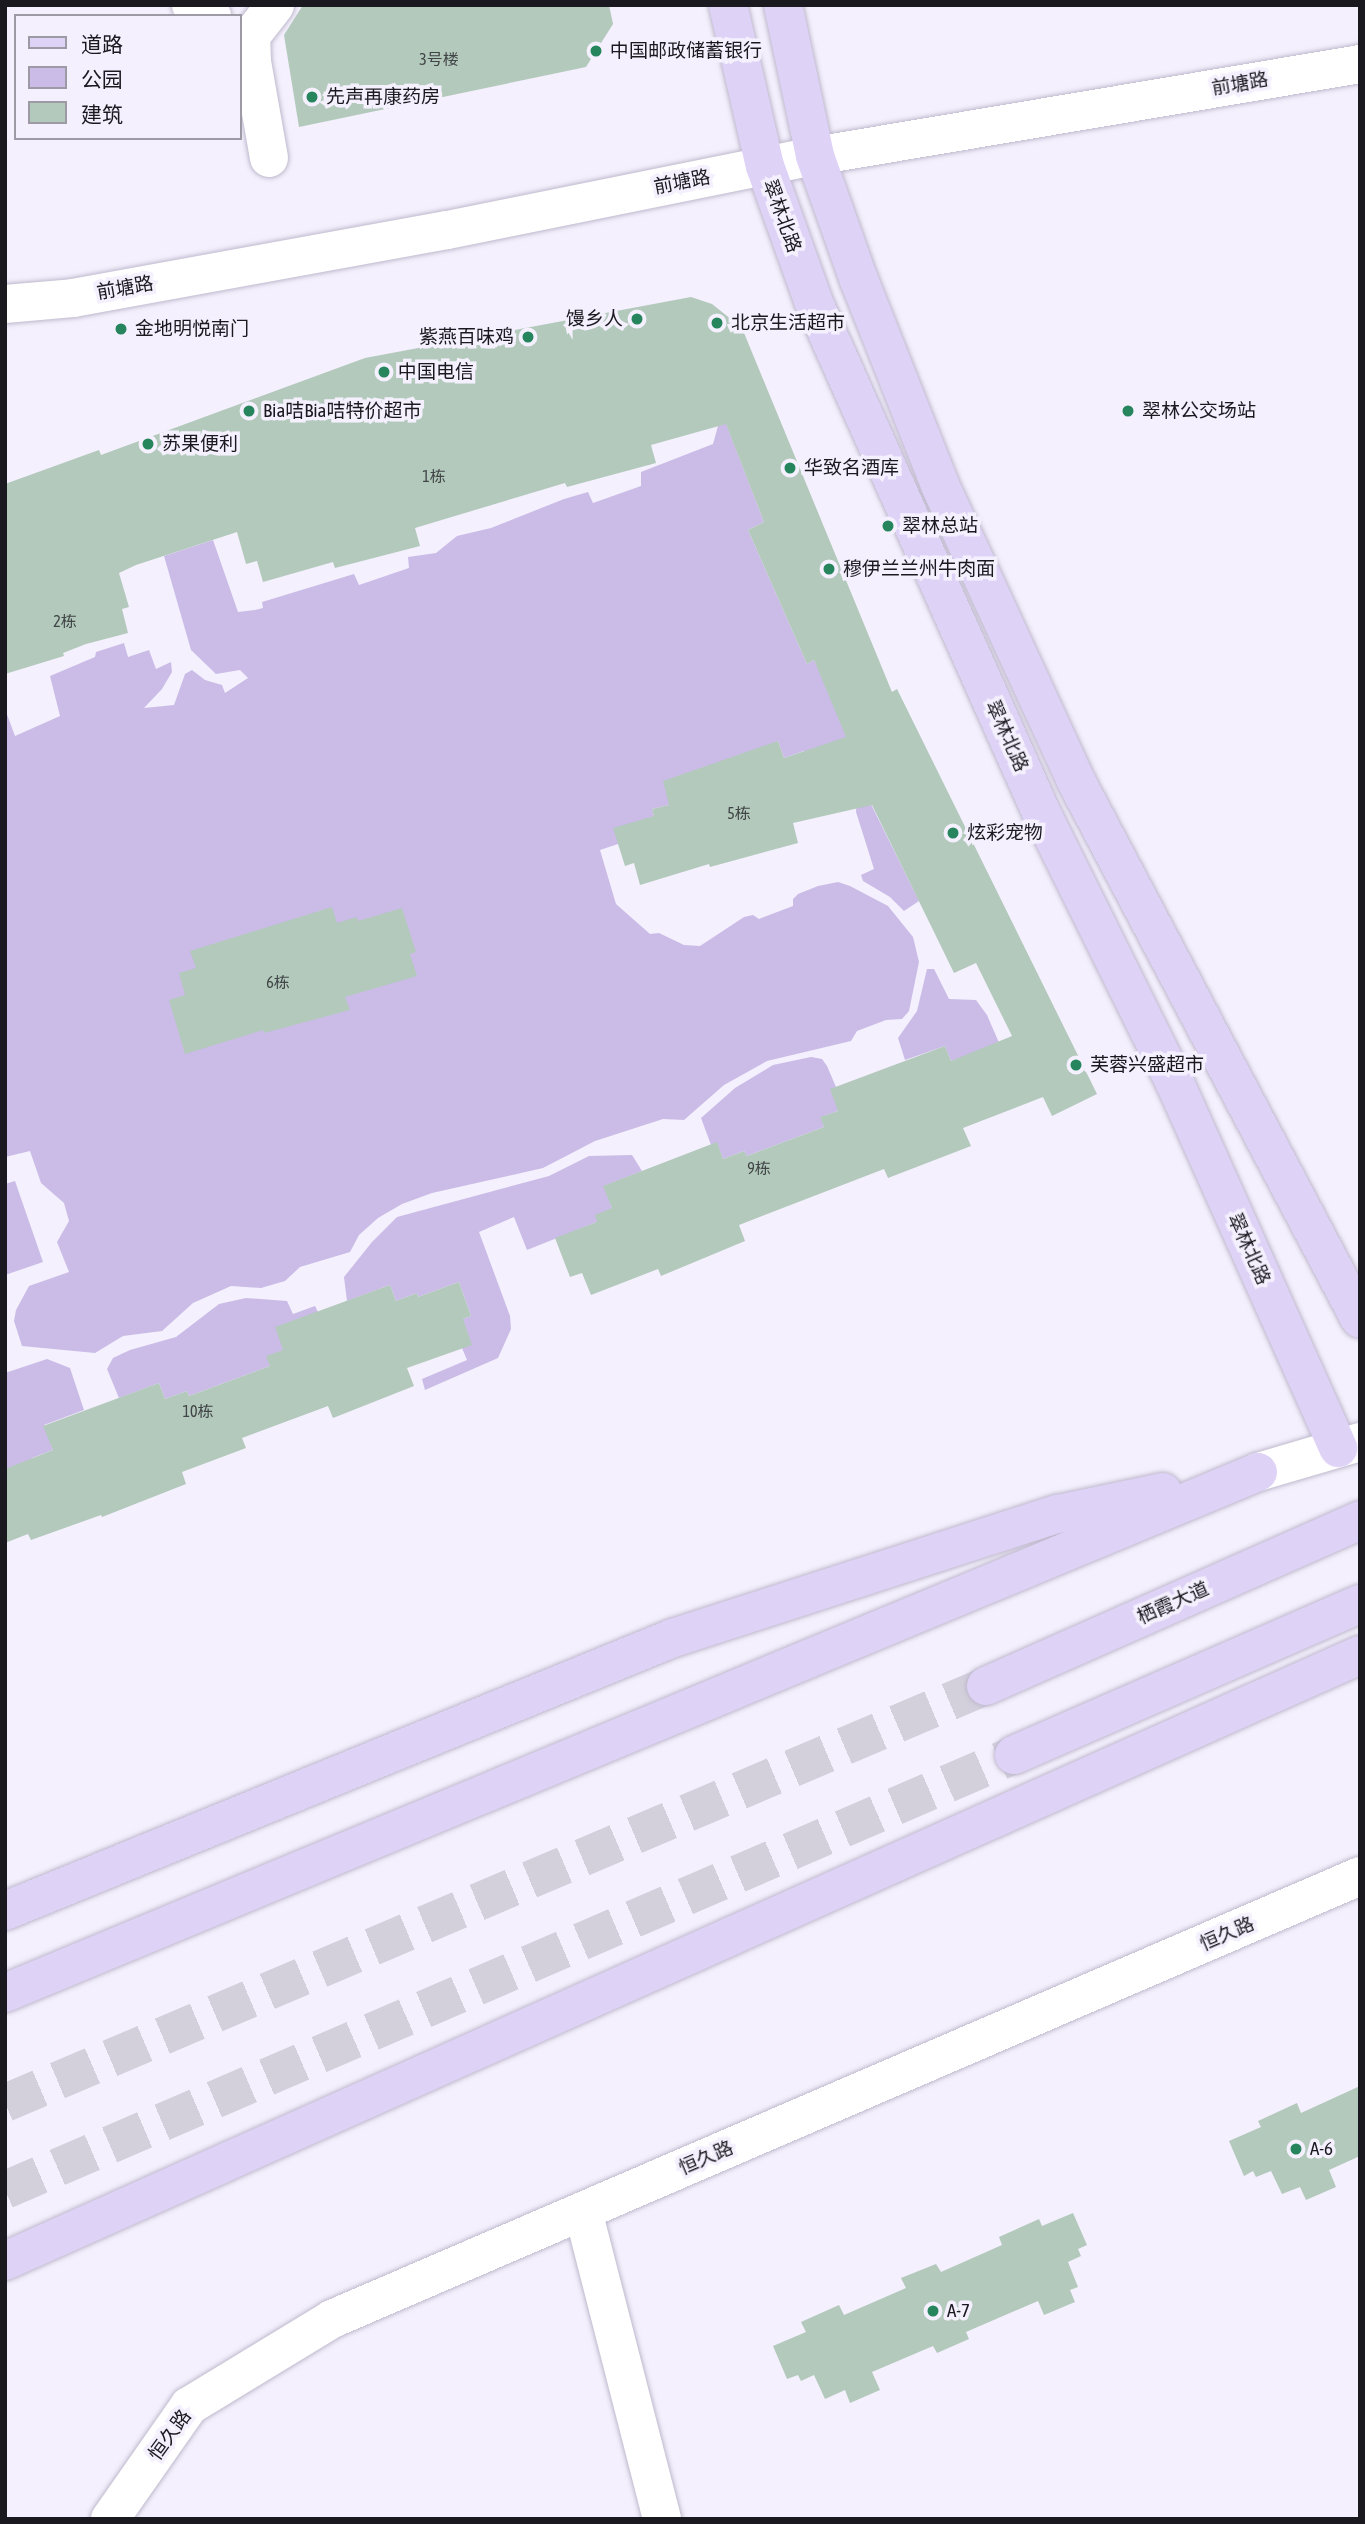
<!DOCTYPE html>
<html>
<head>
<meta charset="utf-8">
<style>
  body { margin:0 }
  #map { position:relative; width:1365px; height:2524px; overflow:hidden; background:#f4f0fd; font-family:"Asap Condensed","Noto Sans SC",sans-serif }
  div>[style] { position:absolute }
  [style*='--x'] { left:calc(var(--x)*1px); top:calc(var(--y)*1px); width:calc(var(--w)*1px); rotate:calc(var(--a)*1deg) }
  .green>* { inset:0; background:#cabce7 }
  .building>* { inset:0; background:#b3c9bc }
  .major-tunnel>* { height:38px; margin-top:-19px; transform-origin:0; background:repeating-linear-gradient(90deg,#d3d0dc 0 38px,transparent 0 57px) }
  .roads { filter:drop-shadow(0 0 2px #bfb9cd) drop-shadow(0 0 2px #bfb9cd) }
  .minor>* { height:38px; margin:-19px; padding:0 19px; transform-origin:19px; border-radius:19px; background:#fff }
  .major>* { height:38px; margin:-19px; padding:0 19px; transform-origin:19px; border-radius:19px; background:#dfd2f7 }
  .dots>* { width:19px; height:19px; translate:-50% -50%; box-sizing:border-box; border:4px solid #f4f0fd; border-radius:50% }
  span { translate:-50% -50%; white-space:nowrap; text-align:center; line-height:1.15; -webkit-text-stroke:7px #f4f0fd; paint-order:stroke }
  .number-label { font-size:16px; color:#414547 }
  .number-label span { -webkit-text-stroke-width:0 }
  .poi-label { font-size:19px; color:#1b1920 }
  .left { translate:0 -50%; text-align:left }
  .right { translate:-100% -50%; text-align:right }
  .street-label { font-size:19px; color:#1b1920 }
  .frame { position:absolute; inset:0; border:7px solid #1b1920; pointer-events:none }
  .legend { position:absolute; left:14px; top:14px; width:228px; height:126px; box-sizing:border-box; background:#f4f0fd; border:2px solid #9d9aa5; margin:0; padding:9px 12px; list-style:none; font-size:21px; color:#1b1920 }
  .legend li { display:flex; align-items:center; gap:14px; height:35px }
  .legend b { width:35px; border:2px solid #9d9aa5 }
</style>
</head>
<body>
<div id="map">
  <div class="green">
    <div style="clip-path:polygon(717px 400px,764px 522px,748px 530px,807px 664px,814px 660px,853px 741px,807px 758px,804px 751px,784px 758px,778px 741px,669px 805px,652px 809px,654px 816px,618px 844px,600px 850px,616px 904px,650px 934px,659px 933px,684px 945px,700px 946px,744px 917px,753px 915px,759px 919px,793px 906px,793px 899px,798px 894px,818px 886px,838px 882px,850px 886px,888px 906px,913px 937px,919px 962px,909px 1011px,902px 1019px,886px 1020px,857px 1031px,851px 1041px,767px 1061px,724px 1085px,684px 1120px,663px 1119px,595px 1141px,543px 1168px,432px 1193px,402px 1204px,378px 1218px,359px 1235px,350px 1252px,300px 1267px,285px 1281px,261px 1288px,231px 1286px,193px 1303px,162px 1331px,123px 1336px,95px 1353px,22px 1346px,14px 1321px,16px 1310px,29px 1286px,69px 1272px,57px 1242px,69px 1221px,64px 1203px,41px 1183px,30px 1151px,5px 1157px,5px 709px,15px 736px,60px 716px,50px 676px,95px 657px,96px 652px,124px 643px,128px 657px,149px 650px,156px 669px,171px 662px,172px 672px,162px 689px,144px 708px,174px 705px,185px 674px,192px 670px,205px 680px,222px 685px,225px 693px,248px 678px,240px 670px,216px 674px,191px 650px,164px 556px,213px 540px,238px 612px,255px 610px,263px 608px,262px 602px,354px 574px,359px 585px,409px 568px,408px 557px,436px 553px,457px 536px,491px 528px,564px 499px,588px 492px,593px 503px,641px 486px,641px 472px,713px 444px,718px 426px)"></div>
    <div style="clip-path:polygon(858px 778px,919px 901px,904px 911px,890px 897px,863px 881px,861px 875px,874px 869px,856px 812px)"></div>
    <div style="clip-path:polygon(927px 969px,934px 969px,949px 999px,976px 1000px,987px 1015px,1000px 1045px,951px 1061px,945px 1046px,905px 1060px,898px 1038px,917px 1011px)"></div>
    <div style="clip-path:polygon(811px 1057px,822px 1059px,827px 1066px,836px 1087px,838px 1111px,821px 1117px,824px 1127px,747px 1156px,744px 1151px,723px 1159px,717px 1143px,711px 1145px,701px 1118px,735px 1088px,773px 1065px)"></div>
    <div style="clip-path:polygon(632px 1155px,642px 1171px,604px 1186px,612px 1208px,597px 1222px,527px 1250px,514px 1217px,479px 1232px,510px 1316px,511px 1329px,498px 1358px,425px 1390px,422px 1379px,467px 1360px,462px 1348px,463px 1319px,471px 1316px,459px 1282px,418px 1297px,417px 1293px,396px 1301px,390px 1285px,347px 1301px,344px 1277px,372px 1242px,397px 1217px,549px 1176px,589px 1156px)"></div>
    <div style="clip-path:polygon(15px 1181px,43px 1262px,5px 1275px,5px 1184px)"></div>
    <div style="clip-path:polygon(246px 1298px,287px 1301px,293px 1314px,315px 1306px,318px 1312px,270px 1366px,189px 1396px,187px 1391px,165px 1399px,159px 1383px,119px 1398px,107px 1369px,113px 1358px,130px 1350px,176px 1337px,219px 1304px)"></div>
    <div style="clip-path:polygon(47px 1359px,70px 1368px,84px 1410px,44px 1425px,53px 1450px,32px 1458px,36px 1469px,5px 1480px,5px 1373px)"></div>
  </div>
  <div class="building">
    <div style="clip-path:polygon(303px 5px,609px 5px,613px 24px,586px 67px,299px 127px,284px 35px)"></div>
    <div style="clip-path:polygon(691px 297px,712px 304px,742px 328px,892px 692px,897px 689px,1097px 1094px,1052px 1116px,1043px 1097px,963px 1128px,971px 1146px,888px 1178px,884px 1169px,739px 1225px,745px 1241px,661px 1276px,658px 1269px,591px 1295px,582px 1273px,570px 1277px,555px 1238px,597px 1222px,595px 1215px,612px 1208px,603px 1186px,717px 1142px,723px 1159px,744px 1151px,747px 1156px,824px 1127px,820px 1117px,838px 1111px,830px 1089px,945px 1046px,951px 1061px,1012px 1036px,976px 963px,954px 973px,872px 805px,793px 823px,798px 843px,710px 867px,709px 864px,640px 885px,634px 863px,625px 866px,613px 828px,654px 816px,652px 809px,669px 805px,663px 781px,778px 741px,784px 758px,846px 737px,814px 660px,807px 664px,748px 530px,764px 522px,726px 424px,651px 445px,656px 463px,567px 487px,565px 483px,415px 528px,420px 546px,335px 568px,333px 562px,263px 582px,257px 561px,246px 564px,237px 532px,136px 565px,119px 573px,129px 607px,122px 609px,128px 633px,86px 644px,63px 653px,64px 656px,5px 674px,5px 484px,99px 450px,101px 455px,365px 358px)"></div>
    <div style="clip-path:polygon(332px 907px,337px 923px,357px 917px,358px 921px,402px 908px,416px 952px,410px 954px,417px 976px,345px 997px,350px 1010px,264px 1033px,263px 1030px,185px 1054px,169px 1000px,185px 995px,179px 973px,196px 968px,190px 951px)"></div>
    <div style="clip-path:polygon(459px 1282px,471px 1316px,463px 1319px,472px 1345px,407px 1368px,414px 1386px,333px 1418px,328px 1406px,242px 1438px,246px 1448px,182px 1472px,186px 1484px,102px 1517px,101px 1515px,31px 1540px,28px 1534px,5px 1543px,5px 1469px,53px 1450px,43px 1426px,159px 1383px,165px 1399px,187px 1391px,189px 1396px,270px 1366px,266px 1356px,283px 1350px,275px 1327px,390px 1285px,396px 1301px,417px 1293px,418px 1297px)"></div>
    <div style="clip-path:polygon(1360px 2086px,1360px 2156px,1329px 2170px,1336px 2187px,1306px 2200px,1300px 2187px,1282px 2194px,1271px 2171px,1256px 2177px,1253px 2171px,1244px 2176px,1229px 2141px,1261px 2127px,1258px 2121px,1297px 2103px,1301px 2113px)"></div>
    <div style="clip-path:polygon(1073px 2213px,1087px 2245px,1078px 2249px,1081px 2256px,1068px 2262px,1078px 2287px,1070px 2290px,1075px 2302px,1044px 2315px,1038px 2301px,966px 2332px,969px 2339px,937px 2353px,933px 2346px,872px 2372px,880px 2390px,850px 2403px,845px 2390px,825px 2399px,814px 2375px,801px 2381px,798px 2375px,787px 2379px,773px 2346px,806px 2332px,801px 2322px,839px 2305px,844px 2315px,906px 2288px,901px 2278px,936px 2264px,941px 2272px,1002px 2245px,999px 2237px,1039px 2219px,1042px 2226px)"></div>
  </div>
  <div class="major-tunnel">
    <div style="--x:5;--y:2103;--w:1066;--a:-23.03"></div>
    <div style="--x:5;--y:2190;--w:1099;--a:-23.32"></div>
  </div>
  <div class="roads">
    <div class="minor">
      <div style="--x:191;--y:5;--w:24;--a:28"></div>
      <div style="--x:269;--y:158;--w:97;--a:-100"></div>
      <div style="--x:252;--y:62;--w:26;--a:-92"></div>
      <div style="--x:251;--y:36;--w:39;--a:-52"></div>
      <div style="--x:5;--y:304;--w:68;--a:-5"></div>
      <div style="--x:73;--y:298;--w:380;--a:-10.3"></div>
      <div style="--x:447;--y:230;--w:375;--a:-11.4"></div>
      <div style="--x:815;--y:156;--w:553;--a:-9.58"></div>
      <div style="--x:1258;--y:1472;--w:106;--a:-16.4"></div>
      <div style="--x:583;--y:2211;--w:318;--a:75.6"></div>
      <div style="--x:110;--y:2519;--w:138;--a:-55"></div>
      <div style="--x:189;--y:2406;--w:167;--a:-31.3"></div>
      <div style="--x:332;--y:2319;--w:1119;--a:-23.31"></div>
    </div>
    <div class="major">
      <div style="--x:728;--y:5;--w:165;--a:77.1"></div>
      <div style="--x:765;--y:166;--w:145;--a:70.3"></div>
      <div style="--x:814;--y:303;--w:557;--a:65.96"></div>
      <div style="--x:1041;--y:812;--w:302;--a:63.7"></div>
      <div style="--x:1175;--y:1083;--w:400;--a:65.9"></div>
      <div style="--x:783;--y:5;--w:154;--a:78"></div>
      <div style="--x:815;--y:156;--w:132;--a:70.5"></div>
      <div style="--x:859;--y:280;--w:220;--a:68.4"></div>
      <div style="--x:940;--y:485;--w:326;--a:65.3"></div>
      <div style="--x:1076;--y:781;--w:608;--a:62.17"></div>
      <div style="--x:986;--y:1686;--w:409;--a:-23.9"></div>
      <div style="--x:1014;--y:1755;--w:378;--a:-23.6"></div>
      <div style="--x:5;--y:1911;--w:722;--a:-22.23"></div>
      <div style="--x:673;--y:1638;--w:404;--a:-17.9"></div>
      <div style="--x:1058;--y:1514;--w:107;--a:-11.8"></div>
      <div style="--x:5;--y:1993;--w:1357;--a:-22.58"></div>
      <div style="--x:5;--y:2261;--w:1484;--a:-24.1"></div>
    </div>
  </div>
  <div class="dots">
    <div style="left:596px;top:51px;background:#26855c"></div>
    <div style="left:312px;top:97px;background:#26855c"></div>
    <div style="left:637px;top:319px;background:#26855c"></div>
    <div style="left:717px;top:323px;background:#26855c"></div>
    <div style="left:121px;top:329px;background:#26855c"></div>
    <div style="left:528px;top:337px;background:#26855c"></div>
    <div style="left:384px;top:372px;background:#26855c"></div>
    <div style="left:249px;top:411px;background:#26855c"></div>
    <div style="left:1128px;top:411px;background:#26855c"></div>
    <div style="left:148px;top:444px;background:#26855c"></div>
    <div style="left:790px;top:468px;background:#26855c"></div>
    <div style="left:888px;top:526px;background:#26855c"></div>
    <div style="left:829px;top:569px;background:#26855c"></div>
    <div style="left:953px;top:833px;background:#26855c"></div>
    <div style="left:1076px;top:1065px;background:#26855c"></div>
    <div style="left:1296px;top:2149px;background:#26855c"></div>
    <div style="left:933px;top:2311px;background:#26855c"></div>
  </div>
  <div class="number-label">
    <span style="left:439px;top:59px">3号楼</span>
    <span style="left:434px;top:476px">1栋</span>
    <span style="left:65px;top:621px">2栋</span>
    <span style="left:739px;top:813px">5栋</span>
    <span style="left:278px;top:982px">6栋</span>
    <span style="left:759px;top:1168px">9栋</span>
    <span style="left:198px;top:1411px">10栋</span>
  </div>
  <div class="poi-label">
    <span class="left" style="left:610px;top:51px">中国邮政储蓄银行</span>
    <span class="left" style="left:326px;top:97px">先声再康药房</span>
    <span class="right" style="left:623px;top:319px">馒乡人</span>
    <span class="left" style="left:731px;top:323px">北京生活超市</span>
    <span class="left" style="left:135px;top:329px">金地明悦南门</span>
    <span class="right" style="left:514px;top:337px">紫燕百味鸡</span>
    <span class="left" style="left:398px;top:372px">中国电信</span>
    <span class="left" style="left:263px;top:411px">Bia咭Bia咭特价超市</span>
    <span class="left" style="left:1142px;top:411px">翠林公交场站</span>
    <span class="left" style="left:162px;top:444px">苏果便利</span>
    <span class="left" style="left:804px;top:468px">华致名酒库</span>
    <span class="left" style="left:902px;top:526px">翠林总站</span>
    <span class="left" style="left:843px;top:569px">穆伊兰兰州牛肉面</span>
    <span class="left" style="left:967px;top:833px">炫彩宠物</span>
    <span class="left" style="left:1090px;top:1065px">芙蓉兴盛超市</span>
    <span class="left" style="left:1310px;top:2149px">A-6</span>
    <span class="left" style="left:947px;top:2311px">A-7</span>
  </div>
  <div class="street-label">
    <span style="left:1240px;top:84px;rotate:-10deg">前塘路</span>
    <span style="left:682px;top:182px;rotate:-11deg">前塘路</span>
    <span style="left:782px;top:216px;rotate:70deg">翠林北路</span>
    <span style="left:125px;top:288px;rotate:-10deg">前塘路</span>
    <span style="left:1007px;top:736px;rotate:66deg">翠林北路</span>
    <span style="left:1249px;top:1249px;rotate:66deg">翠林北路</span>
    <span style="left:1173px;top:1603px;rotate:-24deg">栖霞大道</span>
    <span style="left:1227px;top:1934px;rotate:-23deg">恒久路</span>
    <span style="left:706px;top:2158px;rotate:-23deg">恒久路</span>
    <span style="left:170px;top:2435px;rotate:-54deg">恒久路</span>
  </div>
  <div class="frame"></div>
  <ul class="legend">
  <li><b style="height:9px;background:#dfd2f7"></b>道路</li>
  <li><b style="height:19px;background:#cabce7"></b>公园</li>
  <li><b style="height:19px;background:#b3c9bc"></b>建筑</li>
  </ul>
</div>
</body>
</html>
